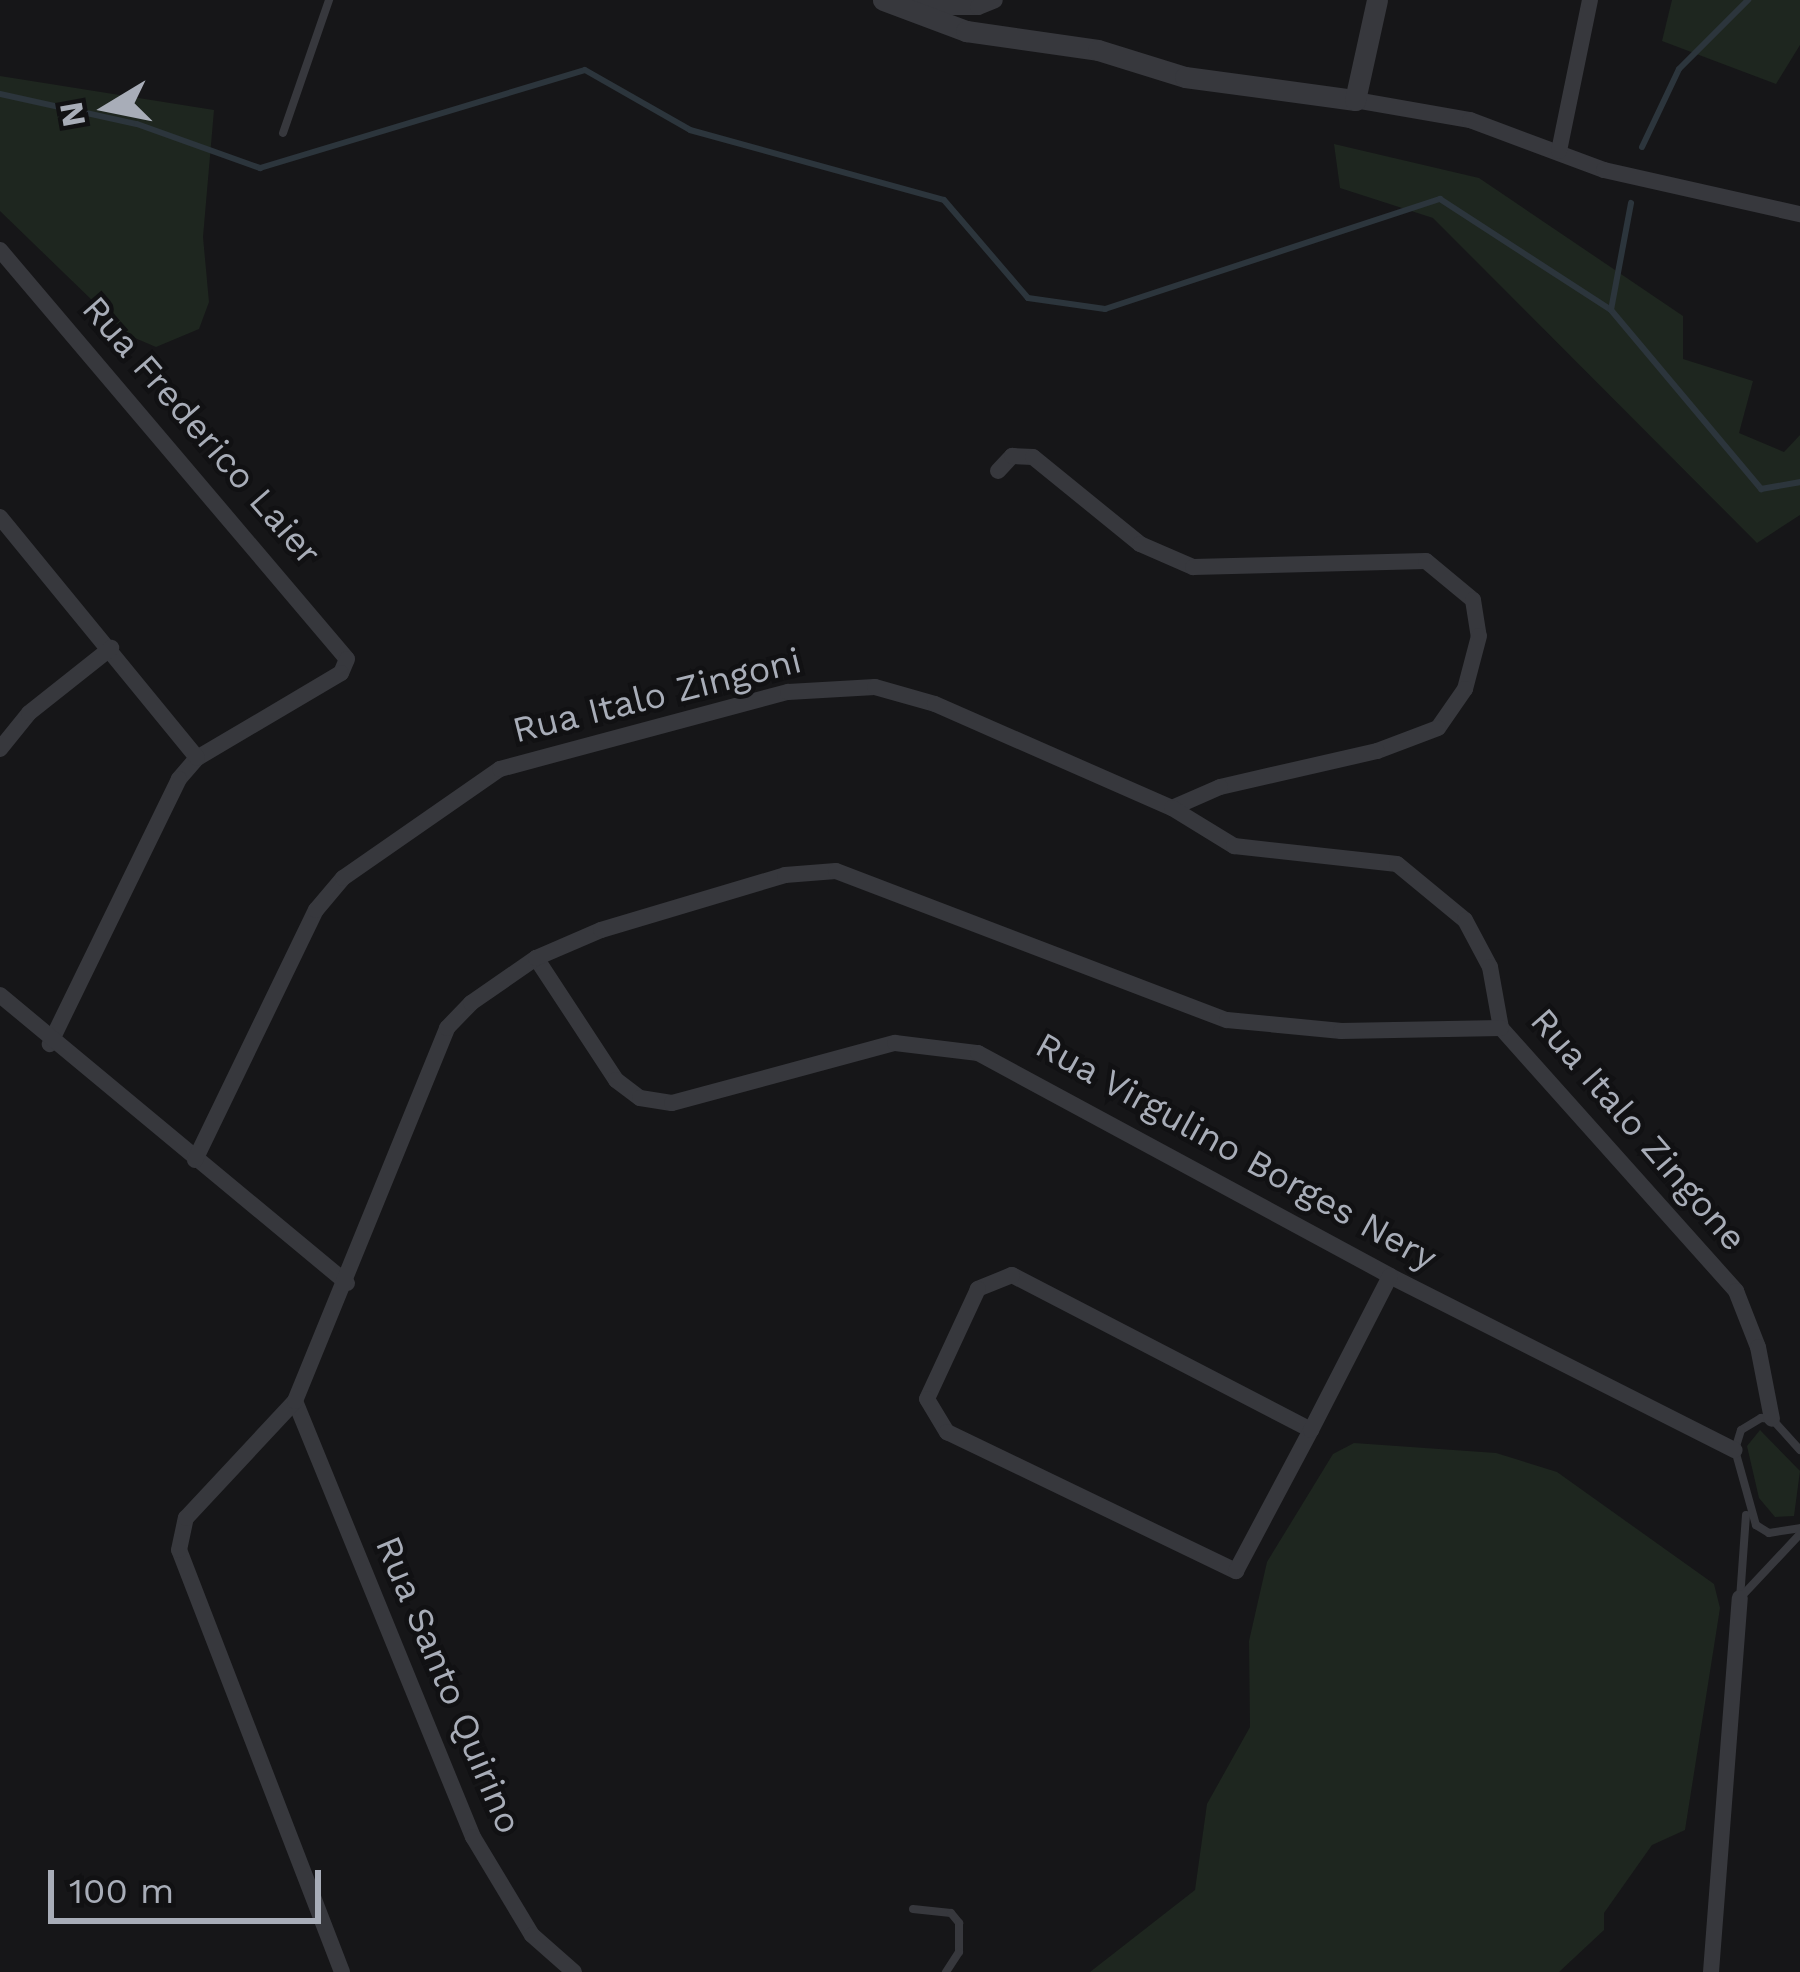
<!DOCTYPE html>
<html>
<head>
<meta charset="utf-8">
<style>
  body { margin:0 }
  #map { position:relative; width:1800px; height:1972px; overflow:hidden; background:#161618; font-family:"Work Sans",sans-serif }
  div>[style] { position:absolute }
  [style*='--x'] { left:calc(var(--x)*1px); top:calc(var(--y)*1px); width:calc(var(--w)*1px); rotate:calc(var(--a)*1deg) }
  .green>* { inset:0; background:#1e261f }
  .stream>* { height:6px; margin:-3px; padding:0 3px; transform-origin:3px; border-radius:3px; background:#2c353c }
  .service>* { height:8px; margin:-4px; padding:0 4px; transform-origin:4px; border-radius:4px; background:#37383d }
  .minor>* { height:16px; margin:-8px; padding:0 8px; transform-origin:8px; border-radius:8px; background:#37383d }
  .tertiary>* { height:21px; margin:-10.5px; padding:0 10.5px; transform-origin:10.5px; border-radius:10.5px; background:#37383d }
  span { translate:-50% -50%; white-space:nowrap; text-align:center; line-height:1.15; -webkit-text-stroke:9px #111113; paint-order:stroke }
  .street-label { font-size:36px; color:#a8adb8 }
  .north { position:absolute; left:48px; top:48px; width:120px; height:120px; -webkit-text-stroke:9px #111113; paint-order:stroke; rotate:260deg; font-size:33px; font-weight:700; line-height:48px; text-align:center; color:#a8adb8 }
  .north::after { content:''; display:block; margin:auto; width:42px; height:54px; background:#a8adb8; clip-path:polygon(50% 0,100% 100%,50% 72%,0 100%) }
  .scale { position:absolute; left:48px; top:1870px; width:273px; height:54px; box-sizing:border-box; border:6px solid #a8adb8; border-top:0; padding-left:15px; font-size:36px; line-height:42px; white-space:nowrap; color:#a8adb8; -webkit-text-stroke:9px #111113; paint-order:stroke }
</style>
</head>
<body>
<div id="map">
  <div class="green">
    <div style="clip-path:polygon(1672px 0,1800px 0,1800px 45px,1776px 84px,1662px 41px)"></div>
    <div style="clip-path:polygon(0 76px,214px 110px,203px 237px,209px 302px,199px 329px,156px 347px,128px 335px,0 211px)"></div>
    <div style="clip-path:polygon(1334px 144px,1479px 178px,1683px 316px,1683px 359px,1753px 381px,1739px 433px,1784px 452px,1800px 435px,1800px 515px,1757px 543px,1433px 218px,1340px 188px)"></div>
    <div style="clip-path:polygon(1760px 1430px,1800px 1471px,1794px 1516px,1775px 1517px,1759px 1498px,1747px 1446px)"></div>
    <div style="clip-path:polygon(1354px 1443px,1496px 1453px,1557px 1472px,1714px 1584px,1720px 1608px,1685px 1830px,1652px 1845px,1604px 1913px,1604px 1930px,1559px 1972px,1090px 1972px,1195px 1890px,1207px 1804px,1250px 1727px,1249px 1641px,1267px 1562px,1333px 1454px)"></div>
  </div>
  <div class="stream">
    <div style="--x:0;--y:94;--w:140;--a:12.4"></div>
    <div style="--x:137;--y:124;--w:131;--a:19.7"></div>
    <div style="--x:260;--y:168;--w:339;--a:-16.8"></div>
    <div style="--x:585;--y:70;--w:121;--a:29.7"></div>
    <div style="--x:690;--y:130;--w:263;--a:15.4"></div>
    <div style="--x:944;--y:200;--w:129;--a:49.4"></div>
    <div style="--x:1028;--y:298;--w:78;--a:8.1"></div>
    <div style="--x:1105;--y:309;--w:353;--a:-18.2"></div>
    <div style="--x:1440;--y:199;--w:204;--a:33"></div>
    <div style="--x:1611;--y:310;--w:234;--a:50"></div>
    <div style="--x:1761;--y:489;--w:40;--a:-10"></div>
    <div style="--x:1642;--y:147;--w:86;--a:-64.6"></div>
    <div style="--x:1679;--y:69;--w:98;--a:-45"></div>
    <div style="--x:1611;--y:310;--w:109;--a:-79.4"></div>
  </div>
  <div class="service">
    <div style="--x:283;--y:133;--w:141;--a:-70.9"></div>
    <div style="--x:1800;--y:1450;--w:42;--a:-132.1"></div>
    <div style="--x:1772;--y:1419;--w:11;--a:-175"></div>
    <div style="--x:1761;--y:1418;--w:23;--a:149"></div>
    <div style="--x:1741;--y:1430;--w:21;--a:107"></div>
    <div style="--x:1735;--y:1450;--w:78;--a:74.4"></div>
    <div style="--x:1756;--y:1525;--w:15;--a:32"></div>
    <div style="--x:1769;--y:1533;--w:31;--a:-9"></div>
    <div style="--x:1746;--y:1515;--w:83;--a:94.1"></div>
    <div style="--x:1740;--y:1598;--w:88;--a:-46.8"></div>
    <div style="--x:913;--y:1909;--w:38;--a:6"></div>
    <div style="--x:951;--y:1913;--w:13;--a:51"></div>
    <div style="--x:959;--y:1923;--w:29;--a:90"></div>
    <div style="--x:959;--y:1952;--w:24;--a:123"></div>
  </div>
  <div class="minor">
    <div style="--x:903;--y:7;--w:75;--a:0"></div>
    <div style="--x:978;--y:7;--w:18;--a:-22"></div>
    <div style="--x:1355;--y:100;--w:117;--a:9.9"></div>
    <div style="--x:1470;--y:120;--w:143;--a:20.5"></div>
    <div style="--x:1604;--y:170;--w:201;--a:12.7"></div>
    <div style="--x:1559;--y:151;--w:154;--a:-78.4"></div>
    <div style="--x:0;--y:250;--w:536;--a:49.69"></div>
    <div style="--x:347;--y:659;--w:15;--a:113"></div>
    <div style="--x:341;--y:673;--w:167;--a:149.4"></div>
    <div style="--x:197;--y:758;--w:28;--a:131"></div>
    <div style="--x:179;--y:779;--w:295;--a:116"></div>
    <div style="--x:998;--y:471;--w:21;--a:-47"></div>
    <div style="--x:1012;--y:456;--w:21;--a:3"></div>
    <div style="--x:1033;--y:457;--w:138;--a:39.1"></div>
    <div style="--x:1140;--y:544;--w:58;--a:23.5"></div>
    <div style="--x:1193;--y:567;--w:233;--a:-1.5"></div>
    <div style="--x:1426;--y:561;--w:61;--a:39.7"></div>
    <div style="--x:1473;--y:600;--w:36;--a:81"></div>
    <div style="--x:1479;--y:636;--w:55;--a:104.8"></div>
    <div style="--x:1465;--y:689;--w:47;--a:124.7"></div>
    <div style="--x:1438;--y:728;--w:65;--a:159.3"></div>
    <div style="--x:1377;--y:751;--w:161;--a:167.1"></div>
    <div style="--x:1220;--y:787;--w:52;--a:156.4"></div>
    <div style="--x:0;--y:517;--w:311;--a:50.7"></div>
    <div style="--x:0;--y:749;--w:46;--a:-51.1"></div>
    <div style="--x:29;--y:713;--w:105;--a:-38.4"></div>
    <div style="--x:536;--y:958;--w:146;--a:56.7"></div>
    <div style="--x:616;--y:1080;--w:30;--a:37"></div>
    <div style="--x:640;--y:1098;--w:32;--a:9"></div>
    <div style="--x:672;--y:1103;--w:231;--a:-15.1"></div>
    <div style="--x:895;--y:1043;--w:84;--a:6.9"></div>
    <div style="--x:978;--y:1053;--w:468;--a:28.4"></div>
    <div style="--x:1390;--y:1276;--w:386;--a:26.8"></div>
    <div style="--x:0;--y:995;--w:451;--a:39.7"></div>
    <div style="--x:195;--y:1160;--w:278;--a:-64.2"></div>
    <div style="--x:316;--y:910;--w:42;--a:-49.8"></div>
    <div style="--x:343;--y:878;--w:191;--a:-34.8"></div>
    <div style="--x:500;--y:769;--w:298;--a:-15"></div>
    <div style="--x:788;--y:692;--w:87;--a:-3.3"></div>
    <div style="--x:875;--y:687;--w:62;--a:15.8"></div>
    <div style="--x:935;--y:704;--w:259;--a:23.7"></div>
    <div style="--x:1172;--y:808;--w:73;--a:31.5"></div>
    <div style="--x:1234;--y:846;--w:164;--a:6.3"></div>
    <div style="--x:1397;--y:864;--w:88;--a:39.5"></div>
    <div style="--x:1465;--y:920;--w:53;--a:62"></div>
    <div style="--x:1490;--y:967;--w:62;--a:79.8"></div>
    <div style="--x:1501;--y:1028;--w:353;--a:48.2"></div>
    <div style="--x:1736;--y:1291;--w:60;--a:68.6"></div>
    <div style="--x:1758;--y:1347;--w:73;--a:79"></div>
    <div style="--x:295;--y:1401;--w:471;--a:67.8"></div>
    <div style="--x:473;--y:1837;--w:114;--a:59"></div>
    <div style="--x:532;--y:1935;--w:56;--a:41.4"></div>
    <div style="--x:1311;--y:1430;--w:337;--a:-152.6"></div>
    <div style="--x:1012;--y:1275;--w:37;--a:158"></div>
    <div style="--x:978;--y:1289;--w:121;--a:114.9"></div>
    <div style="--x:927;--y:1399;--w:39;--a:59"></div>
    <div style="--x:947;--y:1432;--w:321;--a:25.7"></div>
    <div style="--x:1236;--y:1571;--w:160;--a:-62"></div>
    <div style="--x:1311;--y:1430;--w:173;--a:-62.8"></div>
    <div style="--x:342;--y:1972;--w:452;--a:-111.1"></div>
    <div style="--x:179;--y:1550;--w:33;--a:-78"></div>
    <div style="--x:186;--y:1518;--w:160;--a:-47"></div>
    <div style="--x:295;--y:1401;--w:403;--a:-67.8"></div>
    <div style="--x:447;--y:1028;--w:35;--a:-46"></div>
    <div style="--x:471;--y:1003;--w:79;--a:-34.7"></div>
    <div style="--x:536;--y:958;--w:71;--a:-23.3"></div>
    <div style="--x:601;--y:930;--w:192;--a:-16.6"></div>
    <div style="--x:785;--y:875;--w:51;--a:-4.5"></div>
    <div style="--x:836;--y:871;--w:418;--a:20.9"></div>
    <div style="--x:1227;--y:1020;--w:115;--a:5.5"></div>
    <div style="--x:1341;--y:1031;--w:160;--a:-1.1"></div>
    <div style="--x:1711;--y:1972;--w:375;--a:-85.6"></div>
  </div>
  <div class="tertiary">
    <div style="--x:883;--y:0;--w:89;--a:20.5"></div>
    <div style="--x:966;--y:31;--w:133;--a:8.2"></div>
    <div style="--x:1098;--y:50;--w:91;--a:17.2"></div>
    <div style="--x:1185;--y:77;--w:172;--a:7.7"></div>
    <div style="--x:1355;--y:100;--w:102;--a:-77.6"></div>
  </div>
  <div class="street-label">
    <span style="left:201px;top:431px;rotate:49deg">Rua Frederico Laier</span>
    <span style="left:657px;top:696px;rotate:-14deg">Rua Italo Zingoni</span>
    <span style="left:1638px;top:1130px;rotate:49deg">Rua Italo Zingone</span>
    <span style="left:1236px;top:1152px;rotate:29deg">Rua Virgulino Borges Nery</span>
    <span style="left:448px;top:1685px;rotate:67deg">Rua Santo Quirino</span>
  </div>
  <div class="north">N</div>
  <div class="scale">100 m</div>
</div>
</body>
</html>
